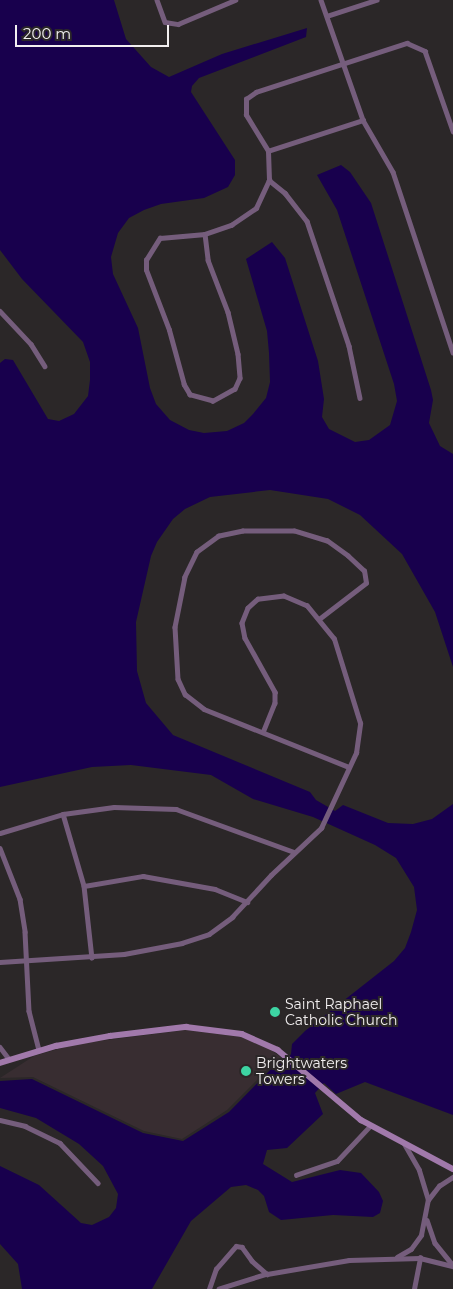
<!DOCTYPE html>
<html>
<head>
<meta charset="utf-8">
<style>
  body { margin:0 }
  #map { position:relative; width:453px; height:1289px; overflow:hidden; background:#2b2728; font-family:Montserrat,sans-serif }
  div>[style] { position:absolute }
  [style*='--x'] { left:calc(var(--x)*1px); top:calc(var(--y)*1px); width:calc(var(--w)*1px); rotate:calc(var(--a)*1deg) }
  .built>* { inset:0; background:#382d31 }
  .water>* { inset:0; background:#18004d }
  .street>* { height:4.5px; margin:-2.25px; padding:0 2.25px; transform-origin:2.25px; border-radius:2.25px; background:#755d7c }
  .secondary>* { height:5.5px; margin:-2.75px; padding:0 2.75px; transform-origin:2.75px; border-radius:2.75px; background:#a179ab }
  .dots>* { width:14px; height:14px; translate:-50% -50%; box-sizing:border-box; border:2px solid #2b2728; border-radius:50% }
  span { translate:-50% -50%; white-space:nowrap; text-align:center; line-height:1.15; -webkit-text-stroke:4px #2b2728; paint-order:stroke }
  .poi-label { font-size:14px; color:#f2eff0 }
  .left { translate:0 -50%; text-align:left }
  .scale { position:absolute; left:15px; top:25px; width:154px; height:22px; box-sizing:border-box; border:2px solid #f2eff0; border-top:0; padding-left:6px; font-size:15px; line-height:18px; white-space:nowrap; color:#f2eff0; -webkit-text-stroke:4px #2b2728; paint-order:stroke }
</style>
</head>
<body>
<div id="map">
  <div class="built">
    <div style="clip-path:polygon(186px 1030px,242px 1037px,269px 1048px,284px 1060px,274px 1063px,227px 1110px,182px 1139px,144px 1131px,33px 1077px,0 1078px,34px 1056px,76px 1044px)"></div>
  </div>
  <div class="water">
    <div style="clip-path:polygon(0 0,114px 0,126px 39px,151px 67px,169px 77px,222px 54px,307px 28px,306px 37px,199px 78px,192px 86px,191px 92px,235px 160px,235px 175px,228px 187px,204px 198px,161px 204px,144px 210px,129px 218px,118px 233px,111px 257px,113px 274px,138px 328px,150px 388px,156px 404px,170px 420px,189px 430px,204px 433px,227px 431px,244px 423px,253px 414px,266px 398px,270px 382px,269px 353px,267px 331px,246px 259px,272px 242px,285px 258px,318px 361px,324px 399px,322px 417px,329px 429px,355px 442px,369px 440px,390px 425px,397px 401px,394px 384px,337px 210px,317px 175px,341px 165px,350px 172px,371px 203px,431px 390px,433px 400px,429px 423px,440px 446px,453px 454px,453px 667px,435px 612px,402px 554px,360px 515px,328px 499px,270px 490px,210px 497px,185px 509px,173px 519px,157px 542px,151px 556px,136px 622px,137px 671px,146px 703px,173px 735px,310px 792px,316px 800px,335px 811px,343px 805px,388px 823px,413px 824px,432px 819px,453px 804px,453px 1115px,365px 1082px,336px 1094px,324px 1083px,315px 1093px,323px 1114px,287px 1148px,267px 1150px,263px 1164px,292px 1182px,340px 1170px,361px 1173px,379px 1192px,383px 1201px,380px 1213px,373px 1217px,333px 1215px,281px 1220px,269px 1212px,264px 1196px,258px 1190px,246px 1185px,231px 1187px,191px 1221px,152px 1289px,22px 1289px,18px 1264px,0 1244px,0 1166px,39px 1185px,81px 1223px,92px 1225px,109px 1217px,116px 1208px,118px 1194px,103px 1166px,79px 1144px,36px 1118px,0 1108px,0 1081px,32px 1079px,143px 1133px,183px 1141px,229px 1112px,276px 1064px,284px 1064px,291px 1054px,292px 1044px,305px 1031px,394px 961px,405px 948px,411px 932px,417px 910px,414px 887px,396px 858px,375px 845px,313px 817px,253px 799px,211px 775px,131px 765px,92px 767px,0 787px,0 363px,5px 359px,13px 360px,48px 419px,59px 421px,74px 414px,88px 396px,90px 380px,90px 362px,83px 342px,22px 279px,0 250px)"></div>
  </div>
  <div class="street">
    <div style="--x:157;--y:0;--w:23;--a:70"></div>
    <div style="--x:165;--y:22;--w:13;--a:9"></div>
    <div style="--x:178;--y:24;--w:62;--a:-22.8"></div>
    <div style="--x:321;--y:0;--w:127;--a:70.7"></div>
    <div style="--x:363;--y:120;--w:60;--a:60"></div>
    <div style="--x:393;--y:172;--w:190;--a:71.6"></div>
    <div style="--x:327;--y:16;--w:52;--a:-18.1"></div>
    <div style="--x:268;--y:151;--w:100;--a:-18.1"></div>
    <div style="--x:269;--y:180;--w:21;--a:39"></div>
    <div style="--x:285;--y:193;--w:36;--a:52"></div>
    <div style="--x:307;--y:221;--w:132;--a:71.4"></div>
    <div style="--x:349;--y:346;--w:53;--a:78.1"></div>
    <div style="--x:205;--y:234;--w:26;--a:83"></div>
    <div style="--x:208;--y:260;--w:56;--a:69"></div>
    <div style="--x:228;--y:312;--w:43;--a:76.6"></div>
    <div style="--x:238;--y:354;--w:24;--a:85"></div>
    <div style="--x:240;--y:378;--w:12;--a:114"></div>
    <div style="--x:235;--y:389;--w:25;--a:151"></div>
    <div style="--x:213;--y:401;--w:24;--a:-165"></div>
    <div style="--x:190;--y:395;--w:12;--a:-121"></div>
    <div style="--x:184;--y:385;--w:57;--a:-105.3"></div>
    <div style="--x:169;--y:330;--w:64;--a:-111"></div>
    <div style="--x:146;--y:270;--w:10;--a:-90"></div>
    <div style="--x:146;--y:260;--w:26;--a:-58"></div>
    <div style="--x:160;--y:238;--w:45;--a:-5.1"></div>
    <div style="--x:205;--y:234;--w:28;--a:-19"></div>
    <div style="--x:231;--y:225;--w:30;--a:-34"></div>
    <div style="--x:256;--y:208;--w:31;--a:-65"></div>
    <div style="--x:269;--y:180;--w:29;--a:-92"></div>
    <div style="--x:268;--y:151;--w:42;--a:-121.4"></div>
    <div style="--x:246;--y:115;--w:16;--a:-90"></div>
    <div style="--x:246;--y:99;--w:12;--a:-35"></div>
    <div style="--x:256;--y:92;--w:159;--a:-18"></div>
    <div style="--x:407;--y:43;--w:20;--a:24"></div>
    <div style="--x:425;--y:51;--w:85;--a:70.7"></div>
    <div style="--x:0;--y:311;--w:45;--a:46.8"></div>
    <div style="--x:31;--y:344;--w:26;--a:58"></div>
    <div style="--x:319;--y:619;--w:59;--a:-37.5"></div>
    <div style="--x:366;--y:583;--w:12;--a:-99"></div>
    <div style="--x:364;--y:571;--w:22;--a:-137"></div>
    <div style="--x:348;--y:556;--w:26;--a:-144"></div>
    <div style="--x:327;--y:541;--w:34;--a:-163"></div>
    <div style="--x:294;--y:531;--w:51;--a:180"></div>
    <div style="--x:243;--y:531;--w:25;--a:168"></div>
    <div style="--x:219;--y:536;--w:27;--a:144"></div>
    <div style="--x:197;--y:552;--w:28;--a:116"></div>
    <div style="--x:185;--y:577;--w:51;--a:101.3"></div>
    <div style="--x:175;--y:627;--w:52;--a:86.7"></div>
    <div style="--x:178;--y:679;--w:17;--a:65"></div>
    <div style="--x:185;--y:694;--w:24;--a:38"></div>
    <div style="--x:204;--y:709;--w:156;--a:21.8"></div>
    <div style="--x:63;--y:814;--w:75;--a:73.7"></div>
    <div style="--x:84;--y:886;--w:72;--a:83.7"></div>
    <div style="--x:0;--y:833;--w:66;--a:-16.8"></div>
    <div style="--x:63;--y:814;--w:51;--a:-7.8"></div>
    <div style="--x:114;--y:807;--w:62;--a:1.8"></div>
    <div style="--x:176;--y:809;--w:126;--a:20"></div>
    <div style="--x:0;--y:848;--w:55;--a:68.6"></div>
    <div style="--x:20;--y:899;--w:33;--a:81"></div>
    <div style="--x:25;--y:932;--w:79;--a:87.1"></div>
    <div style="--x:29;--y:1011;--w:40;--a:75.6"></div>
    <div style="--x:84;--y:886;--w:60;--a:-9.6"></div>
    <div style="--x:143;--y:876;--w:73;--a:10.2"></div>
    <div style="--x:215;--y:889;--w:35;--a:22"></div>
    <div style="--x:0;--y:962;--w:124;--a:-3.7"></div>
    <div style="--x:124;--y:954;--w:59;--a:-10.7"></div>
    <div style="--x:182;--y:943;--w:28;--a:-18"></div>
    <div style="--x:209;--y:934;--w:29;--a:-36"></div>
    <div style="--x:232;--y:917;--w:57;--a:-47.1"></div>
    <div style="--x:271;--y:875;--w:69;--a:-43.2"></div>
    <div style="--x:321;--y:828;--w:83;--a:-65"></div>
    <div style="--x:356;--y:753;--w:30;--a:-82"></div>
    <div style="--x:360;--y:723;--w:88;--a:-107.2"></div>
    <div style="--x:334;--y:639;--w:43;--a:-129.3"></div>
    <div style="--x:307;--y:606;--w:25;--a:-157"></div>
    <div style="--x:284;--y:596;--w:26;--a:173"></div>
    <div style="--x:258;--y:599;--w:13;--a:138"></div>
    <div style="--x:248;--y:608;--w:16;--a:112"></div>
    <div style="--x:242;--y:623;--w:15;--a:79"></div>
    <div style="--x:245;--y:638;--w:62;--a:60.9"></div>
    <div style="--x:275;--y:692;--w:11;--a:90"></div>
    <div style="--x:275;--y:703;--w:31;--a:112"></div>
    <div style="--x:0;--y:1047;--w:15;--a:53"></div>
    <div style="--x:0;--y:1120;--w:26;--a:13"></div>
    <div style="--x:25;--y:1126;--w:39;--a:26"></div>
    <div style="--x:60;--y:1143;--w:55;--a:46.5"></div>
    <div style="--x:296;--y:1175;--w:43;--a:-18.9"></div>
    <div style="--x:337;--y:1161;--w:48;--a:-46.7"></div>
    <div style="--x:428;--y:1200;--w:18;--a:-52"></div>
    <div style="--x:439;--y:1186;--w:17;--a:-33"></div>
    <div style="--x:427;--y:1220;--w:24;--a:71"></div>
    <div style="--x:435;--y:1243;--w:28;--a:51"></div>
    <div style="--x:397;--y:1257;--w:16;--a:-30"></div>
    <div style="--x:411;--y:1249;--w:17;--a:-54"></div>
    <div style="--x:421;--y:1235;--w:36;--a:-79"></div>
    <div style="--x:428;--y:1200;--w:31;--a:-107"></div>
    <div style="--x:419;--y:1170;--w:30;--a:-120"></div>
    <div style="--x:267;--y:1274;--w:83;--a:-9.7"></div>
    <div style="--x:349;--y:1260;--w:71;--a:-1.6"></div>
    <div style="--x:420;--y:1258;--w:34;--a:14"></div>
    <div style="--x:209;--y:1289;--w:21;--a:-71"></div>
    <div style="--x:216;--y:1269;--w:30;--a:-49"></div>
    <div style="--x:236;--y:1246;--w:6;--a:9"></div>
    <div style="--x:242;--y:1247;--w:17;--a:54"></div>
    <div style="--x:252;--y:1261;--w:20;--a:41"></div>
    <div style="--x:267;--y:1274;--w:50;--a:162.6"></div>
    <div style="--x:414;--y:1289;--w:32;--a:-79"></div>
  </div>
  <div class="secondary">
    <div style="--x:0;--y:1063;--w:59;--a:-16.9"></div>
    <div style="--x:56;--y:1046;--w:55;--a:-10.5"></div>
    <div style="--x:110;--y:1036;--w:77;--a:-6.8"></div>
    <div style="--x:186;--y:1027;--w:56;--a:7.1"></div>
    <div style="--x:242;--y:1034;--w:39;--a:24"></div>
    <div style="--x:278;--y:1050;--w:109;--a:40.1"></div>
    <div style="--x:361;--y:1120;--w:104;--a:28"></div>
  </div>
  <div class="dots">
    <div style="left:275px;top:1012px;background:#3dd4a3"></div>
    <div style="left:246px;top:1071px;background:#3dd4a3"></div>
  </div>
  <div class="poi-label">
    <span class="left" style="left:285px;top:1012px">Saint Raphael<br>Catholic Church</span>
    <span class="left" style="left:256px;top:1071px">Brightwaters<br>Towers</span>
  </div>
  <div class="scale">200 m</div>
</div>
</body>
</html>
